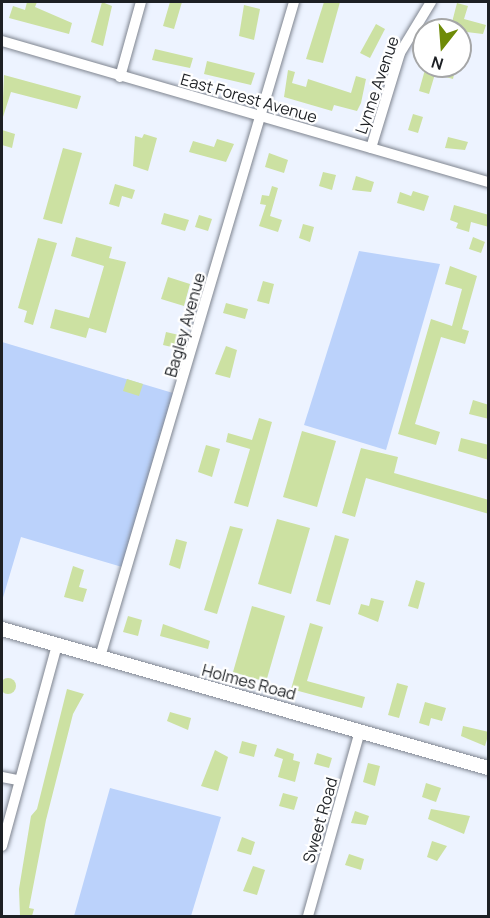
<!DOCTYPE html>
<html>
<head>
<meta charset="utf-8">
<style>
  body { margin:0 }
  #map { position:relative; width:490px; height:918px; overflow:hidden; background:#edf3ff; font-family:Manrope,sans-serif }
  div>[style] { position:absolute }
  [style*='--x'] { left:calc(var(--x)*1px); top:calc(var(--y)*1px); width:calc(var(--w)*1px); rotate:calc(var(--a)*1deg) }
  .green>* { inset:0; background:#bbd2fb }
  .building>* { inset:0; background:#cce1a2 }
  .round { border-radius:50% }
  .roads { filter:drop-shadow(0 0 2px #7f8590) drop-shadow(0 0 2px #7f8590) }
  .minor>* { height:10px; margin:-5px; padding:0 5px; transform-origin:5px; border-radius:5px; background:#fff }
  .major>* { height:14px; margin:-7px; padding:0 7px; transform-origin:7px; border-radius:7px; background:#fff }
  span { translate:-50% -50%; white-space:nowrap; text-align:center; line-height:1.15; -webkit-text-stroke:4.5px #fff; paint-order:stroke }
  .street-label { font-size:16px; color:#1d2024 }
  .frame { position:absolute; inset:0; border:3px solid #1d2024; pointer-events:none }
  .north { position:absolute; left:412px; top:18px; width:60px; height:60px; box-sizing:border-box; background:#fff; border:2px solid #a5a6a7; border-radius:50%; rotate:197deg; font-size:16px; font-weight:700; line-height:24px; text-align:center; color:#1d2024 }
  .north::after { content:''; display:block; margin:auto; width:21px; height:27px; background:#6e8b07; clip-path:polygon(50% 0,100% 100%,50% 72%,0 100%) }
</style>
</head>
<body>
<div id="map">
  <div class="green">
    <div style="clip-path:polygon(359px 251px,440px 264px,386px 450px,304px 425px)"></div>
    <div style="clip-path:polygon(2px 342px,173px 393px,122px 567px,21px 537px,2px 601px)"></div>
    <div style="clip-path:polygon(110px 788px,221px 817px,191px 916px,74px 916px)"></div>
  </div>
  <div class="building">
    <div style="clip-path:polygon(27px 2px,37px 2px,35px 7px,72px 23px,69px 34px,9px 18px,13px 6px,25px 10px)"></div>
    <div style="clip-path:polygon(102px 2px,112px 6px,103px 46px,91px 42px)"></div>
    <div style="clip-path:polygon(170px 2px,182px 2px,174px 29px,163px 26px)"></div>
    <div style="clip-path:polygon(324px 2px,340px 2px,323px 63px,306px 59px)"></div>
    <div style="clip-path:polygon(457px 3px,468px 6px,464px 19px,486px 25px,483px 34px,450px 30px)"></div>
    <div style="clip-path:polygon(244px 5px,260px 9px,254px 40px,239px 36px)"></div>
    <div style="clip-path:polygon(376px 24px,385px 29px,370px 58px,360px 53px)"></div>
    <div style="clip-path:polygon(155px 49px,193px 58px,190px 68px,152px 60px)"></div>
    <div style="clip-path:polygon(207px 61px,255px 73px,251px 85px,204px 74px)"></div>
    <div style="clip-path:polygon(426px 66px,455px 70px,453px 79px,435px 74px,429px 94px,419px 91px)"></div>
    <div style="clip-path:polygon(288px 70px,295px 72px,292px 83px,306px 87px,308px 79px,351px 93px,356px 76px,366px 79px,361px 103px,357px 111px,334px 105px,332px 111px,284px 97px)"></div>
    <div style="clip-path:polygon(4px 75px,81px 96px,77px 109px,11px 92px,2px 120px)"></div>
    <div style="clip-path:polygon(413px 114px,423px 117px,418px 133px,408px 130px)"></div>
    <div style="clip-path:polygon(2px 130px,15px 134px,12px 148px,2px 145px)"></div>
    <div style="clip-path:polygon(144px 134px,157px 138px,148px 171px,133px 166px,135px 136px,142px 138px)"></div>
    <div style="clip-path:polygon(448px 137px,468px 142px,465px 150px,445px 148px)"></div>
    <div style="clip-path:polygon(217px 139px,234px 144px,226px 162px,189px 152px,193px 141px,214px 147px)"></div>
    <div style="clip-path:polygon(63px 148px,82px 153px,62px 224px,43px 219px)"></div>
    <div style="clip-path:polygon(269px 153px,288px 160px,284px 173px,265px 167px)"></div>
    <div style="clip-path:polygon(323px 172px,336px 175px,332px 190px,319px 186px)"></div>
    <div style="clip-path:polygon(356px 176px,374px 182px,371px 192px,352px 190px)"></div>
    <div style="clip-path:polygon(115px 184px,135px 190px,132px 199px,122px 196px,119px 207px,109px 204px)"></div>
    <div style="clip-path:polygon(272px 186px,278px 188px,270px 216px,282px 220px,278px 232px,259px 226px,266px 205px,260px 204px,262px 195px,269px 196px)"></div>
    <div style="clip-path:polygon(413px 191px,429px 196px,424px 211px,397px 203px,400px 192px,411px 196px)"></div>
    <div style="clip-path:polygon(454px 205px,489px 215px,489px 227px,471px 222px,469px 232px,456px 228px,458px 223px,450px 220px)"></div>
    <div style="clip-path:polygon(164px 213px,189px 220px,185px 231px,161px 224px)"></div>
    <div style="clip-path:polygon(199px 215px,212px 219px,208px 231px,195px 227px)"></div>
    <div style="clip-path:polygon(303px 224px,314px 227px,310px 242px,299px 238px)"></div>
    <div style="clip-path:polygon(76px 237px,112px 247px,109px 258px,126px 262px,106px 333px,89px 328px,86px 338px,50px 328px,55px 309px,89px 318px,104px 266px,71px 256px)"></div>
    <div style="clip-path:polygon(473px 237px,485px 242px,481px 253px,469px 249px)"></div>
    <div style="clip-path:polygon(38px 238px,57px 243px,33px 325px,24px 322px,27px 311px,18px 308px)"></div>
    <div style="clip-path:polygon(450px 266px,477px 276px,462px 329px,469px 331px,465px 344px,441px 337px,415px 424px,440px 432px,436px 445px,398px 434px,431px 319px,452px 326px,462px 289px,445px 284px)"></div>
    <div style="clip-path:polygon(168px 277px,190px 284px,184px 306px,161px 299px)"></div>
    <div style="clip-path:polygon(263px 281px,274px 284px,269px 304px,257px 301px)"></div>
    <div style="clip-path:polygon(226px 303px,248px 309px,245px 319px,223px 313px)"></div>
    <div style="clip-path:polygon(166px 332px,179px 335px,176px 348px,163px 345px)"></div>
    <div style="clip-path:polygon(226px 346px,237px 350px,230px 378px,215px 374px)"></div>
    <div style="clip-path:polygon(127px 379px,143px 384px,139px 396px,123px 391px)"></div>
    <div style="clip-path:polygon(473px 400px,489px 405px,489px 419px,469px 414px)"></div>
    <div style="clip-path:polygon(259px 418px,272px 422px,248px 507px,234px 503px,250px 449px,226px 442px,228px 433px,252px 440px)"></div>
    <div style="clip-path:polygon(302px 431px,336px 441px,317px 507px,283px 497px)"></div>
    <div style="clip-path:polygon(461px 438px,489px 445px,489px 460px,458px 451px)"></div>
    <div style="clip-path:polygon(206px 445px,220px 449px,212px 477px,198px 472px)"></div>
    <div style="clip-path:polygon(361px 448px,398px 457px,394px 473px,489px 500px,489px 514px,366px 478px,355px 517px,342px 513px)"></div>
    <div style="clip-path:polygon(277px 519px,310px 528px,291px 594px,258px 584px)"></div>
    <div style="clip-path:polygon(230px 526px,243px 529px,217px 614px,204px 610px)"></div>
    <div style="clip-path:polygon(335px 535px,349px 539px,330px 605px,316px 601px)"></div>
    <div style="clip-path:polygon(176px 539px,187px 542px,180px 569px,169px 565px)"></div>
    <div style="clip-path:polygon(73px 566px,84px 570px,79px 587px,87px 589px,83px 602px,64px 597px)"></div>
    <div style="clip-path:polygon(416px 580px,425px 583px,418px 609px,408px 606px)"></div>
    <div style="clip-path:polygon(371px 598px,384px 601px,378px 622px,358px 614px,361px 604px,369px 606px)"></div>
    <div style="clip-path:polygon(252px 606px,285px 616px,266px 682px,233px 672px)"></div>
    <div style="clip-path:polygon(128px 616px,142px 620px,138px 636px,123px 632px)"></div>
    <div style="clip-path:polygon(310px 623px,323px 627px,307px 681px,365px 697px,362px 708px,291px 689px)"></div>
    <div style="clip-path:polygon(163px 624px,210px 641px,208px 649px,160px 636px)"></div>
    <div class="round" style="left:0;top:678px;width:16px;height:16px"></div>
    <div style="clip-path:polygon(397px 683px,408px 686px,399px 718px,388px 715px)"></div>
    <div style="clip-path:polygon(67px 689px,84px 694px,73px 714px,46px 820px,29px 908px,34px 909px,32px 916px,20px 916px,19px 889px,31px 816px,37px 809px)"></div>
    <div style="clip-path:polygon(425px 702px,446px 708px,442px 721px,431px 718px,429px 726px,419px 723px)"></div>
    <div style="clip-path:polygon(170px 712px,191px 718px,188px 730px,167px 721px)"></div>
    <div style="clip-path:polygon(463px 726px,489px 732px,485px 746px,461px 736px)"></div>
    <div style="clip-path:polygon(242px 741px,257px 745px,254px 757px,239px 753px)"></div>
    <div style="clip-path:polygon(277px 748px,294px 754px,293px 760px,300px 762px,295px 782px,278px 777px,283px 759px,274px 756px)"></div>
    <div style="clip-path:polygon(215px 750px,228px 757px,218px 791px,201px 786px)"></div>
    <div style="clip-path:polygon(317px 753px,332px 758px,329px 768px,314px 764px)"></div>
    <div style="clip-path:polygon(368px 763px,380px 766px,375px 786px,363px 782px)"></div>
    <div style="clip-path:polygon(426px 783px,441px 788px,436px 802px,422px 797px)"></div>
    <div style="clip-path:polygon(283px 793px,298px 797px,294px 810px,279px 806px)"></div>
    <div style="clip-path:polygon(431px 809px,470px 816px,464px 834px,428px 819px)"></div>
    <div style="clip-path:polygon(355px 811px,369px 816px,366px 825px,351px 823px)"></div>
    <div style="clip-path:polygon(242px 837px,255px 842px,251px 855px,237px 851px)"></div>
    <div style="clip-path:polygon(432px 841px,447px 846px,437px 861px,427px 857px)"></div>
    <div style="clip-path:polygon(349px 854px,364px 859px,361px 870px,345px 865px)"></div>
    <div style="clip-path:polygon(253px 866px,265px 870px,257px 895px,243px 891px)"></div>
  </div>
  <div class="roads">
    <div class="minor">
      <div style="--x:2;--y:41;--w:506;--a:16.18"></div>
      <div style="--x:120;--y:77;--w:78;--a:-74.4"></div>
      <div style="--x:371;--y:148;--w:99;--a:-73"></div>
      <div style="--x:400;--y:53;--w:60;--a:-58.7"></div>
      <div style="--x:100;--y:657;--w:683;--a:-73.5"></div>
      <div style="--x:2;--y:777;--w:15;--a:11"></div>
      <div style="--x:2;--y:846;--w:208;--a:-74.7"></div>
      <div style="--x:308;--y:916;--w:192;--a:-74.3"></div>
    </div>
    <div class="major">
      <div style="--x:2;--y:629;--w:505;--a:15.96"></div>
    </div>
  </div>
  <div class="street-label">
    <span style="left:377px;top:85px;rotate:-71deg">Lynne Avenue</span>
    <span style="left:249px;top:98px;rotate:16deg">East Forest Avenue</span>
    <span style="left:185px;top:325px;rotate:-74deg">Bagley Avenue</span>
    <span style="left:249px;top:682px;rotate:15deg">Holmes Road</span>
    <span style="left:320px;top:820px;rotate:-74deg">Sweet Road</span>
  </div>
  <div class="frame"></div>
  <div class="north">N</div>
</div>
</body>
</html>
